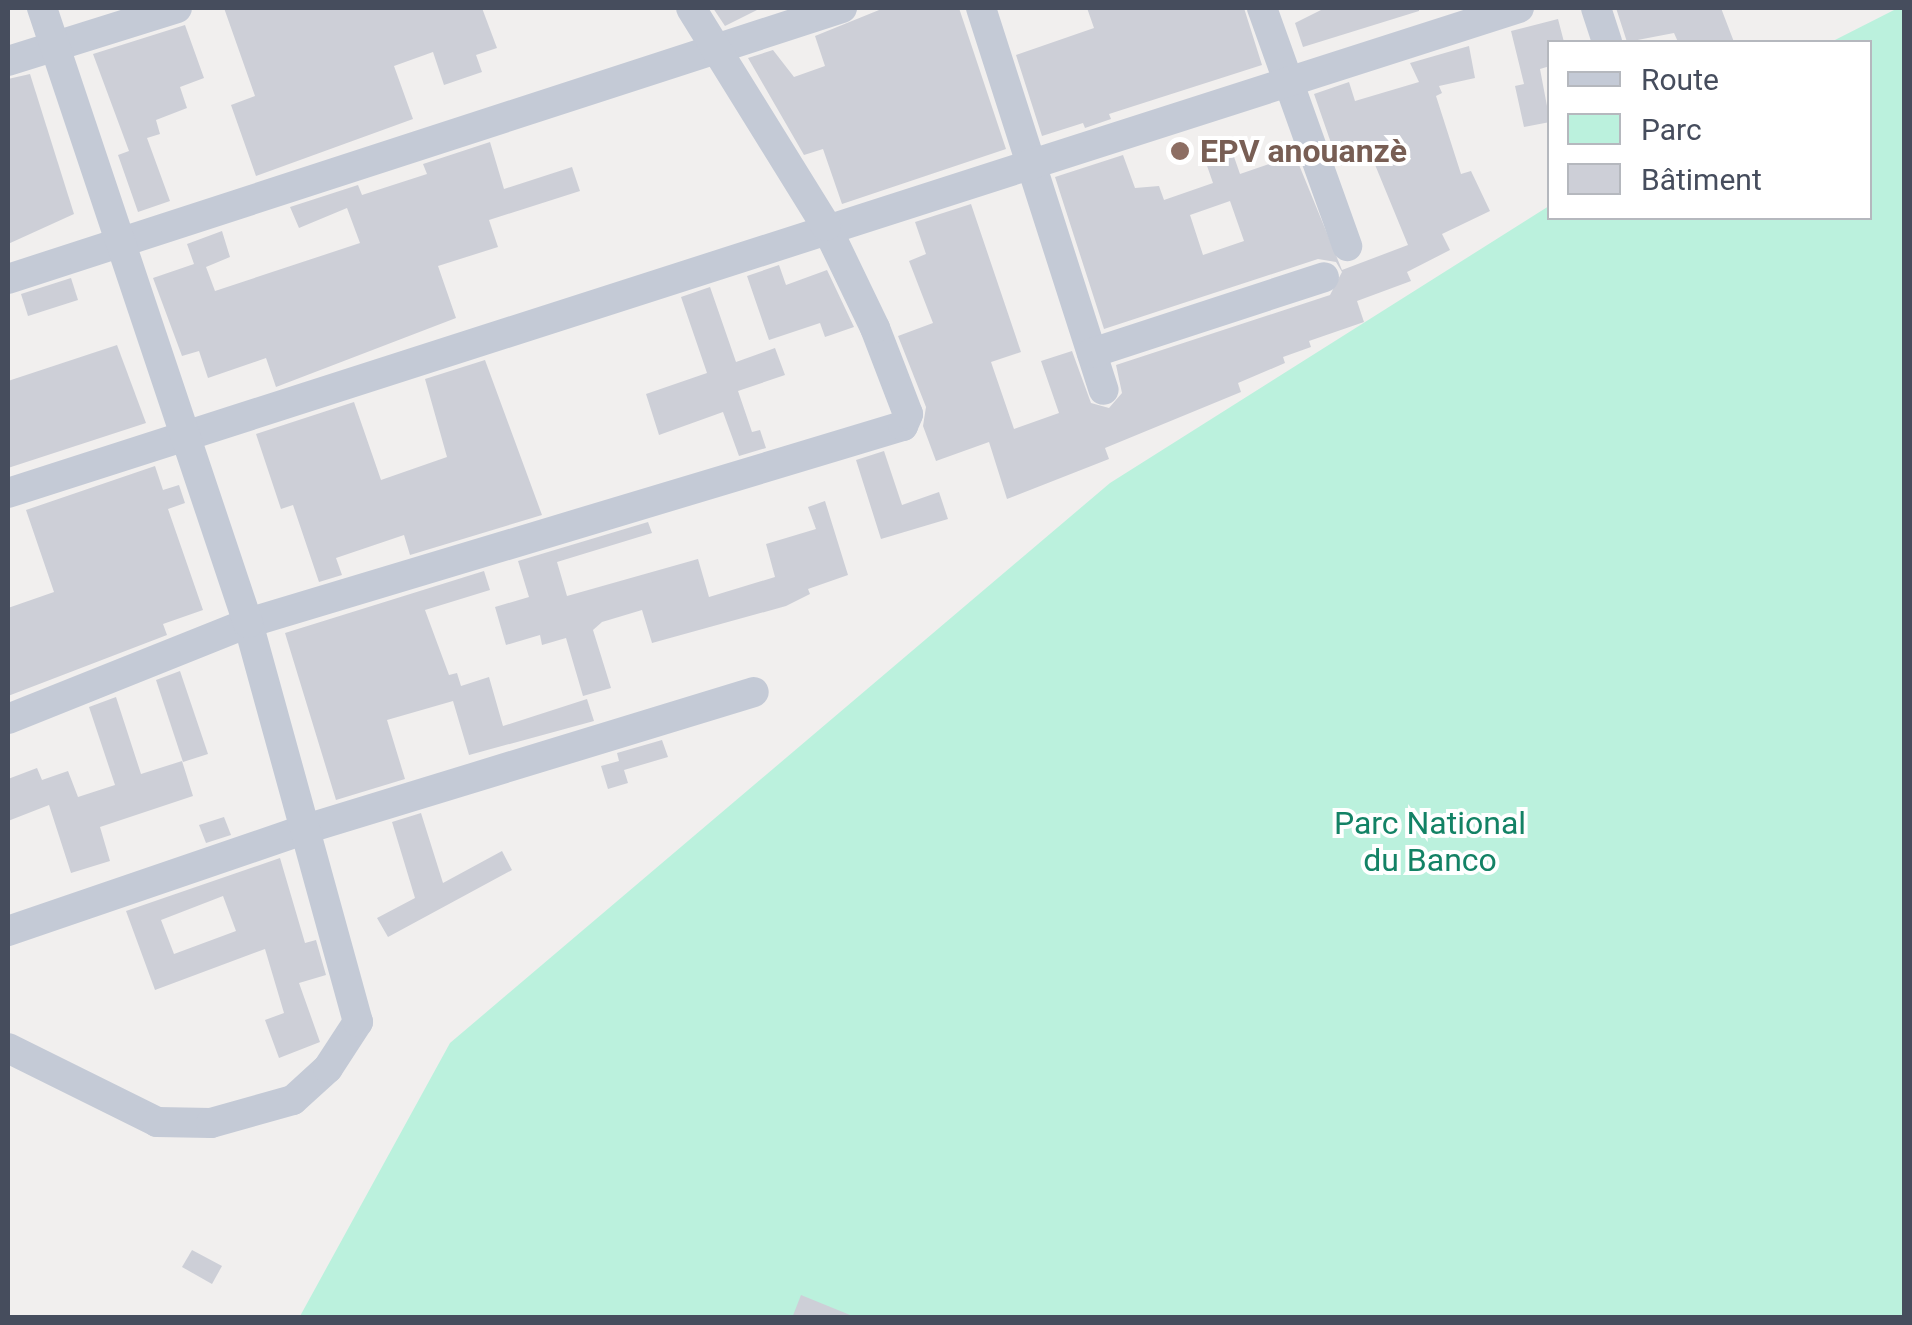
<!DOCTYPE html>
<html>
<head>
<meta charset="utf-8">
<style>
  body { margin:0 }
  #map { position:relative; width:1912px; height:1325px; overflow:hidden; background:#f1efee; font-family:Roboto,sans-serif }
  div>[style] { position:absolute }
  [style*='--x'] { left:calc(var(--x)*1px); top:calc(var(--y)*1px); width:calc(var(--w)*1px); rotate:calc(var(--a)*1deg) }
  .green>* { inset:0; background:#bbf1dd }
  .building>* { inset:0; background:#cdcfd7 }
  .minor>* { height:30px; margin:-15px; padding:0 15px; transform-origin:15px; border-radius:15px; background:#c4cad6 }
  .dots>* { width:28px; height:28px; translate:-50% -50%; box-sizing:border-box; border:5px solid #fff; border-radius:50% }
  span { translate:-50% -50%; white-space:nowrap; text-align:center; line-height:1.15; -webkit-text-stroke:8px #fff; paint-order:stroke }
  .education-label { font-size:32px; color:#785e54; font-weight:700 }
  .left { translate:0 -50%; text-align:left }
  .park-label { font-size:32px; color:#138265 }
  .frame { position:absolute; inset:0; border:10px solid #464d5d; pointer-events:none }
  .legend { position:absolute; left:1547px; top:40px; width:325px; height:180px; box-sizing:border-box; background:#fff; border:2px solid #b5b8be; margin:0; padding:12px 18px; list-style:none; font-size:30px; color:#464d5d }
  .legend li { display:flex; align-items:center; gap:20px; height:50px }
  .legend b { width:50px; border:2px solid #b5b8be }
</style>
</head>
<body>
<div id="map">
  <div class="green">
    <div style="clip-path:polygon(1898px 8px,1904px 8px,1904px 1317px,299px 1318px,450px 1043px,1110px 483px,1549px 206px,1550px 218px,1870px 218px,1870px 42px,1831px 42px)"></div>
  </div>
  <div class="building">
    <div style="clip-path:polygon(224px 8px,482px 8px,497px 48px,476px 55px,482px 72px,444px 85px,433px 52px,394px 66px,413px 119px,256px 176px,231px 105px,255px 96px)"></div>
    <div style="clip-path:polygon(713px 8px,761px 8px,725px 26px)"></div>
    <div style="clip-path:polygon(884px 8px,959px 8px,1006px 149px,842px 204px,823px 149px,804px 155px,748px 58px,773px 50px,794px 77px,825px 66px,815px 36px)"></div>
    <div style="clip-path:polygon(1087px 8px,1244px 8px,1262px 65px,1109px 114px,1111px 119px,1085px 128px,1083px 123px,1042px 136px,1016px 55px,1094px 28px)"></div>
    <div style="clip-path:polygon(1325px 8px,1419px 8px,1419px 11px,1303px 47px,1295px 23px)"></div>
    <div style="clip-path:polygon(1616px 8px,1721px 8px,1734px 42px,1678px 42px,1674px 33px,1627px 42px)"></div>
    <div style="clip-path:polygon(1558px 19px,1564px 42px,1550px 42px,1550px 66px,1540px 69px,1550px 122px,1524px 127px,1515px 86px,1524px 84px,1511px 31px)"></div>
    <div style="clip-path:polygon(185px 25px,204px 78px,180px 87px,187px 108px,156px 120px,160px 134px,147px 138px,170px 201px,138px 212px,118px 155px,129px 151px,93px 54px)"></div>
    <div style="clip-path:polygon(evenodd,1469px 46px,1475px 78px,1439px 86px,1442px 93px,1436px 96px,1461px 174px,1471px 171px,1490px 211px,1442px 234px,1450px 250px,1407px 272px,1411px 281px,1357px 301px,1364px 322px,1309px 341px,1311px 347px,1283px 357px,1285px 363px,1238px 383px,1241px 392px,1105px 448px,1109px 459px,1007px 499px,989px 442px,936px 461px,923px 426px,926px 407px,898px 336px,933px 323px,909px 261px,926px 254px,915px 222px,971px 204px,1021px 352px,991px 362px,1014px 429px,1059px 413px,1041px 361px,1072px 351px,1091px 403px,1109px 408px,1122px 393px,1116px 365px,1330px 295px,1342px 272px,1336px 262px,1318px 259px,1104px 329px,1055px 177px,1123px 155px,1135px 188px,1159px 186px,1164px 200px,1213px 183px,1205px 160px,1232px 151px,1240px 174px,1295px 155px,1342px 270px,1408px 245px,1371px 155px,1339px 166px,1314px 94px,1349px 82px,1355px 101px,1419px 82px,1410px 63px,1469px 46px,1230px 201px,1244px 241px,1203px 255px,1190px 215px,1230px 201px)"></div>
    <div style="clip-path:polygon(30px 74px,74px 214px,8px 244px,8px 79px)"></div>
    <div style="clip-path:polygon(490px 142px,504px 189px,572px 167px,580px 191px,489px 220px,498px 247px,438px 266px,456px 318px,276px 387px,266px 358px,208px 378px,199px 351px,182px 356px,153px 278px,194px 264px,187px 244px,222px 231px,230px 257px,206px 267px,215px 291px,360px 243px,347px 208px,299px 228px,290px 207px,358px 185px,362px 195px,427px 174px,423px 164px)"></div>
    <div style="clip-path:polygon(779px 265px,786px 285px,827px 270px,854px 327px,825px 337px,820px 323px,769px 340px,747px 276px)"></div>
    <div style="clip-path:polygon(71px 278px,78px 300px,28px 316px,21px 294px)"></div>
    <div style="clip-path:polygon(710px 287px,736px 362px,775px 348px,785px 375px,738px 391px,752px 432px,760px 430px,766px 448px,739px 456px,723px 412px,659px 435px,646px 394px,707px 373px,681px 297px)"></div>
    <div style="clip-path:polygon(117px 345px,146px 423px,8px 468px,8px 381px)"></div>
    <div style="clip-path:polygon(485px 360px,542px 515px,410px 555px,404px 535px,336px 558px,342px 575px,319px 582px,293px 505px,281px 509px,256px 434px,354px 402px,381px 480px,447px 457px,425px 379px)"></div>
    <div style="clip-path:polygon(884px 451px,902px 505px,939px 492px,948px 519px,881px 539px,856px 460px)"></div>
    <div style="clip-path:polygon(155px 466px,163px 490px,179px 485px,185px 503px,168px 509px,203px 610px,163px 624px,167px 635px,8px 696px,8px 608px,54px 592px,26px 510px)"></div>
    <div style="clip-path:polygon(825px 501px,848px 575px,808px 589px,810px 594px,786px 606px,652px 643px,642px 610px,602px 622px,593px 630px,611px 688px,583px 696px,566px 638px,542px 645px,540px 635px,506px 645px,495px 607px,529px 597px,518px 561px,648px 522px,652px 533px,557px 562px,567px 596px,698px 559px,709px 597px,775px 577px,766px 544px,816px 529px,808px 507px)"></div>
    <div style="clip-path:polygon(484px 571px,490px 590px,425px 610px,449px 675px,457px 673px,461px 686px,489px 677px,503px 726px,587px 699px,594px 721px,469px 755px,453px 701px,387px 720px,405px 779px,336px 800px,285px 633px)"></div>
    <div style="clip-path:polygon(180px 671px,208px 754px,183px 762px,156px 680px)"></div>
    <div style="clip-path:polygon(116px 697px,141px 774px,182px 761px,193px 796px,100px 827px,110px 861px,71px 873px,49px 805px,8px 821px,8px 779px,37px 768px,42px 780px,68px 771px,78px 797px,115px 785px,89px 707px)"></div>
    <div style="clip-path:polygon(662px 740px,668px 757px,624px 770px,628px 783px,608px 789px,601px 766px,619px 761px,617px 753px)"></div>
    <div style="clip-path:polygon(421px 813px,443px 883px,502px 851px,512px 870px,388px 937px,377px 918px,415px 898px,392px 822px)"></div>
    <div style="clip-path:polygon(224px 817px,231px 835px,206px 843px,199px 825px)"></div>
    <div style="clip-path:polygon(evenodd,280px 858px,305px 943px,316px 940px,326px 975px,299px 983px,320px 1042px,279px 1058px,265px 1020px,284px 1013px,265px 949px,155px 990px,126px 911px,280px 858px,223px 896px,236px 931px,174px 954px,161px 920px,223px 896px)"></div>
    <div style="clip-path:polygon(192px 1250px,222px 1266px,212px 1284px,182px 1267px)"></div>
    <div style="clip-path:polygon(801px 1295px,855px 1317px,855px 1318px,792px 1318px)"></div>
  </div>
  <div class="minor">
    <div style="--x:981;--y:8;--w:401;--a:72.2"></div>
    <div style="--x:1262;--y:8;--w:253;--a:70.3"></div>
    <div style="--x:1596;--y:8;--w:36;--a:72"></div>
    <div style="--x:8;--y:61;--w:177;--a:-17.4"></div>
    <div style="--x:8;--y:279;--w:877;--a:-18"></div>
    <div style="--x:1092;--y:353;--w:244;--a:-18.1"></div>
    <div style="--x:8;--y:493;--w:1587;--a:-17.8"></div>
    <div style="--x:8;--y:719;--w:258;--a:-21.8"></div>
    <div style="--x:248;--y:623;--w:684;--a:-16.74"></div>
    <div style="--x:903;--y:426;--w:13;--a:-67"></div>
    <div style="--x:908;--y:414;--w:92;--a:-111"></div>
    <div style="--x:875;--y:328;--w:113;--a:-115.7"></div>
    <div style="--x:826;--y:226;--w:256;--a:-121.8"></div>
    <div style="--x:8;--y:931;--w:318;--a:-18.9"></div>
    <div style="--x:309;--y:828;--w:465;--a:-17"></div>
    <div style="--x:8;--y:1048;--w:166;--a:26.4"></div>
    <div style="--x:157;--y:1122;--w:54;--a:1.1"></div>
    <div style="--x:211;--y:1123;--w:85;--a:-15.7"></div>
    <div style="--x:293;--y:1100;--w:47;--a:-42.4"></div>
    <div style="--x:328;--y:1068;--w:55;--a:-56.9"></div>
    <div style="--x:358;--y:1022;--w:414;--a:-105.4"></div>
    <div style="--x:248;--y:623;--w:649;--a:-108.52"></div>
  </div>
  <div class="dots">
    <div style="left:1180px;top:151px;background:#8d6e63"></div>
  </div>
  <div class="education-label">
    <span class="left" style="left:1200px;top:151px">EPV anouanzè</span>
  </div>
  <div class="park-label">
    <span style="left:1430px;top:842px">Parc National<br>du Banco</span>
  </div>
  <div class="frame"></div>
  <ul class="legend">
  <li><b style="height:12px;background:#c4cad6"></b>Route</li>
  <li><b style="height:28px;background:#bbf1dd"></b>Parc</li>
  <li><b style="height:28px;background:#cdcfd7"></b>Bâtiment</li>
  </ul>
</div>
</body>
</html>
